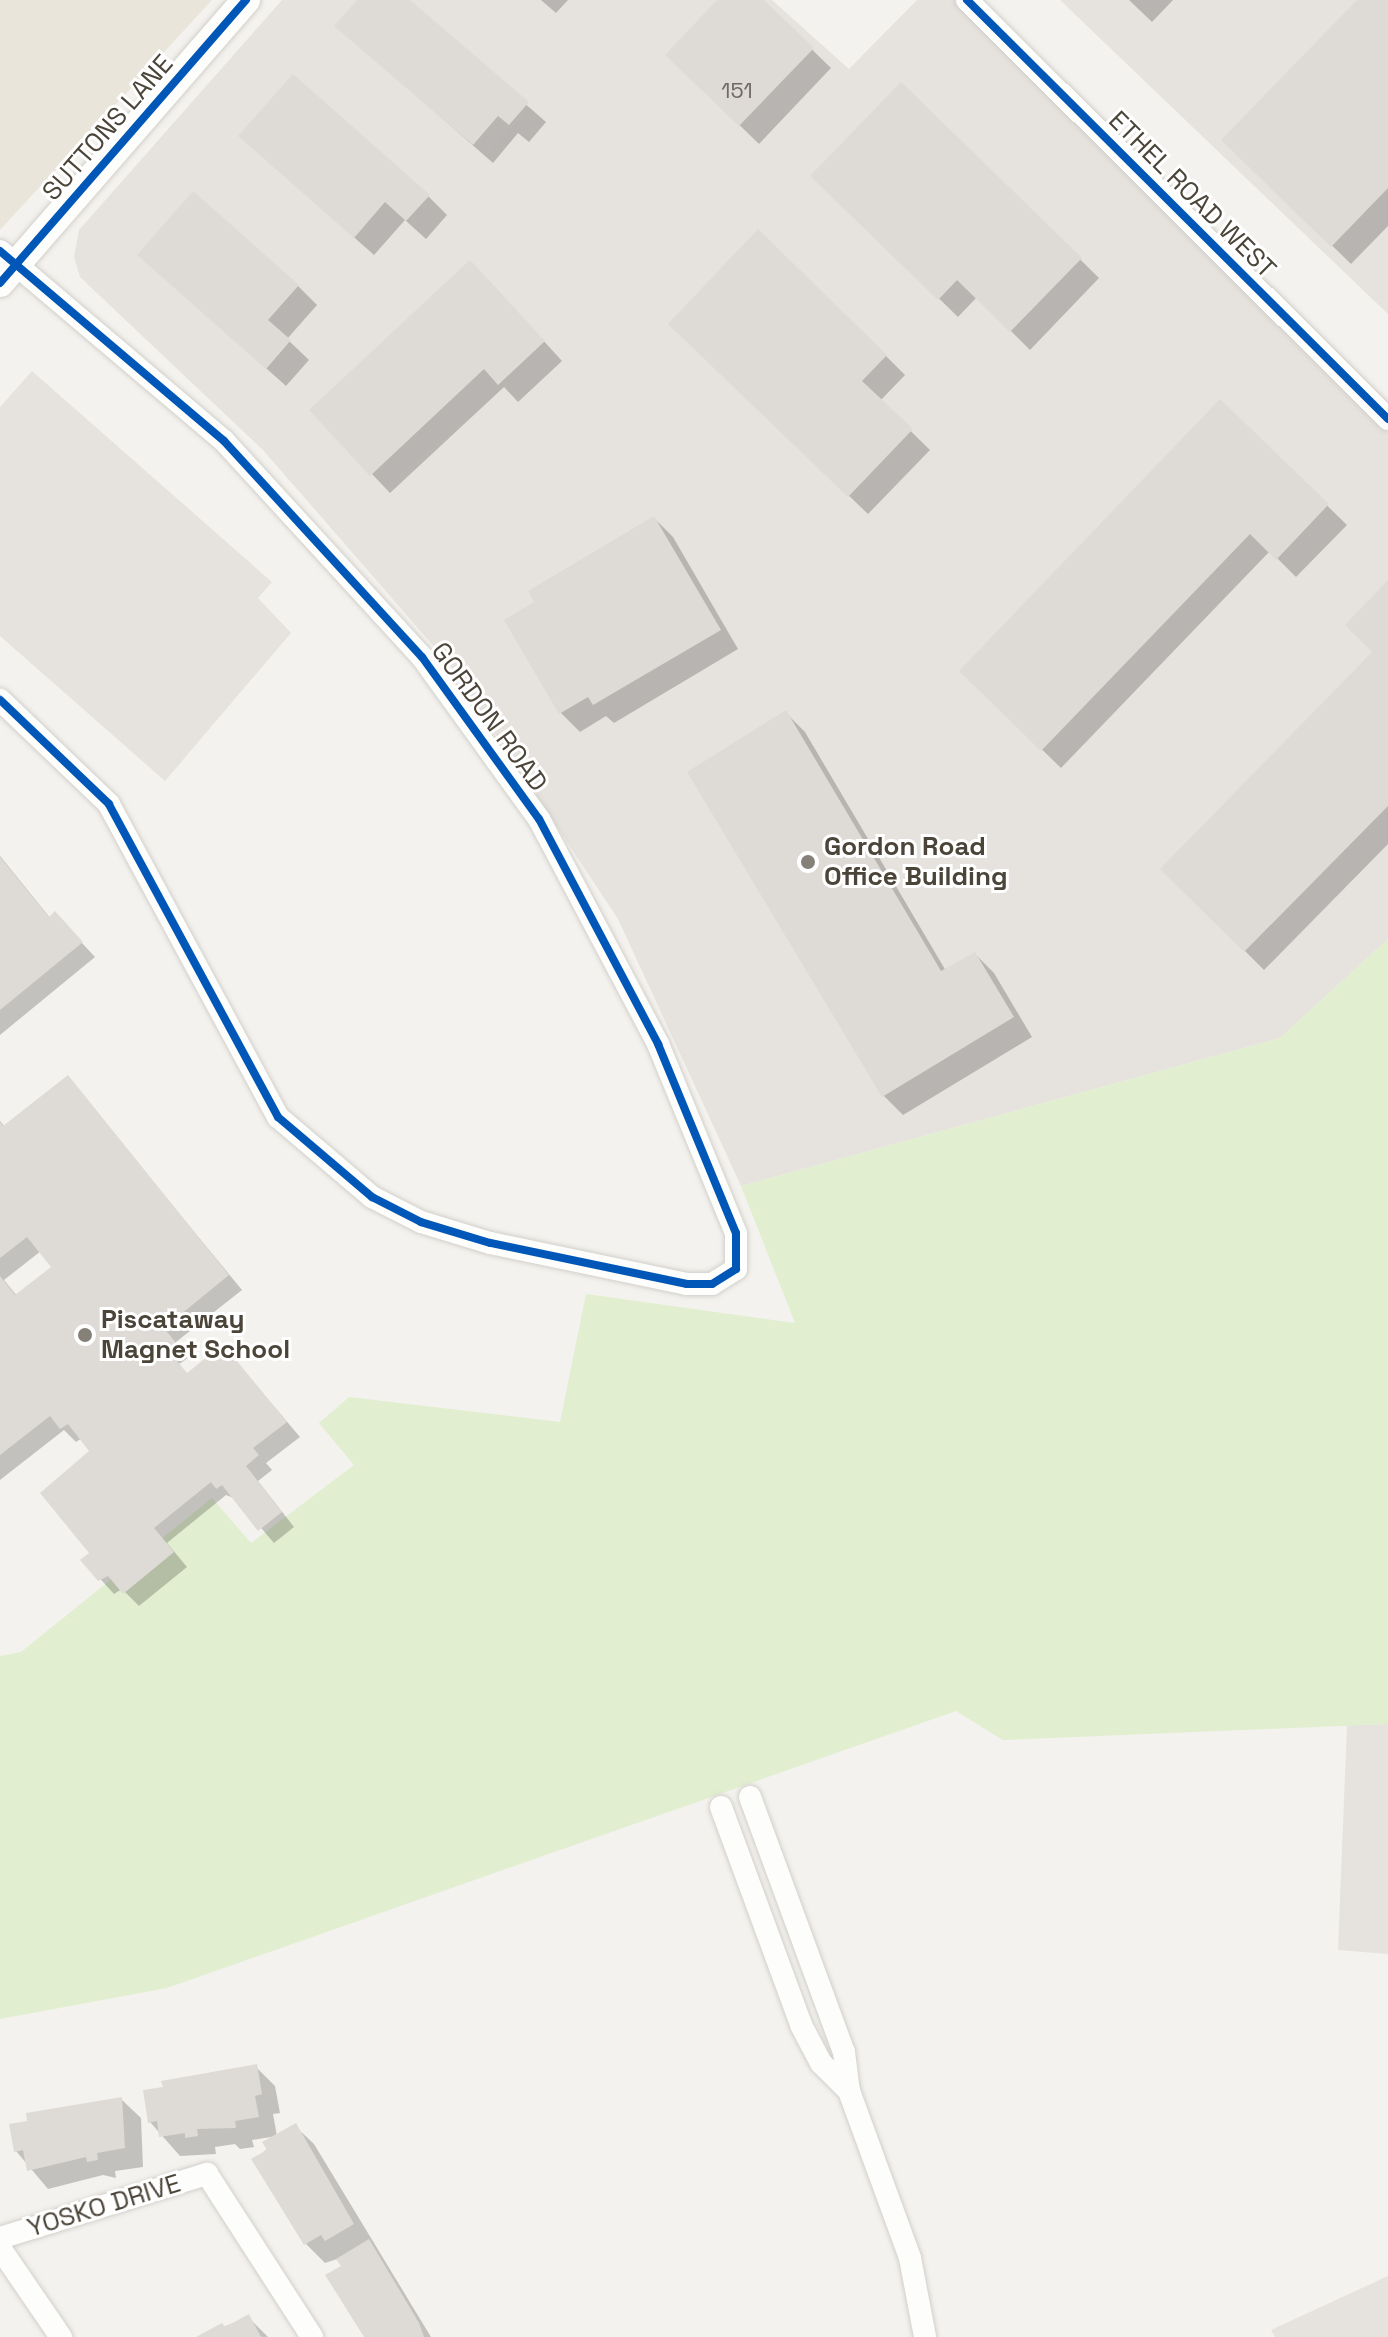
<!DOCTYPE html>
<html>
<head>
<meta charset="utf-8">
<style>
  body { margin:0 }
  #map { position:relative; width:1388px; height:2337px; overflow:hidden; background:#f4f2ee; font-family:"Space Grotesk",sans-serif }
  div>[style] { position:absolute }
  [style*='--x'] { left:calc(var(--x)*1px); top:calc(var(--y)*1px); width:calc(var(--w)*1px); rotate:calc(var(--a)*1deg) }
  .industrial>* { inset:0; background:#e6e2de }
  .education>* { inset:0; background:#eae5da }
  .green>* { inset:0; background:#e1eecf }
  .parking>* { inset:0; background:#e6e3df }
  .shadow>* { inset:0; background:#0003 }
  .building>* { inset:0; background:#dedbd6 }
  .roads { filter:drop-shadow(0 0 2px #d2d0cb) drop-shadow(0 0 2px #d2d0cb) }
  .minor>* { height:22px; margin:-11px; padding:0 11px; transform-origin:11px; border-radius:11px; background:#fdfdfc }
  .tertiary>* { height:28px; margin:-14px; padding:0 14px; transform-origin:14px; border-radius:14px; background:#fdfdfc }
  .cycleway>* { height:8px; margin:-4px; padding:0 4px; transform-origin:4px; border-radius:4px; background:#0057b8 }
  .dots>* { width:22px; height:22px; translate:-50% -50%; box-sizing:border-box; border:4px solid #fff; border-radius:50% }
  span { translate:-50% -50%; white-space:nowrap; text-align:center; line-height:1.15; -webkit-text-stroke:6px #fff; paint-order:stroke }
  .number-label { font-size:22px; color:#706a61 }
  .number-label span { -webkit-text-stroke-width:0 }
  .street-label { font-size:26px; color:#4b4439 }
  .poi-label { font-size:26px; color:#4b4439; font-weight:700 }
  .left { translate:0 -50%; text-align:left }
</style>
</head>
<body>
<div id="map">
  <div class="industrial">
    <div style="clip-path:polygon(282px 0,772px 0,849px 69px,917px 0,955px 0,1388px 420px,1388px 939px,1280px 1038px,741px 1186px,618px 919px,450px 665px,263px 450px,80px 277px,74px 257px,79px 230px)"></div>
    <div style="clip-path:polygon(1060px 0,1388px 0,1388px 314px)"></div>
    <div style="clip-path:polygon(1388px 1724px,1388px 1954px,1338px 1950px,1347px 1725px)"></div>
    <div style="clip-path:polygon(1388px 2276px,1388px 2337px,1275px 2337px,1271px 2330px)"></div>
  </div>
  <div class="education">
    <div style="clip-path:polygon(0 0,212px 0,0 230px)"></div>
  </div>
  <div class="green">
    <div style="clip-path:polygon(1388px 939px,1388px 1724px,1003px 1740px,956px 1711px,167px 1988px,0 2019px,0 1656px,21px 1652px,212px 1498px,251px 1543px,354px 1465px,319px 1423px,349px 1397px,560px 1422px,586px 1294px,795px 1323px,741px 1186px,1280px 1038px)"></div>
  </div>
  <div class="parking">
    <div style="clip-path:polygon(476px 0,531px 0,538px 6px,543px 0,619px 0,636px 16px,594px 62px,585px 55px,562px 79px)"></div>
    <div style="clip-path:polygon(494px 71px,532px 106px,457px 189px,419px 154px)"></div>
    <div style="clip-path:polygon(240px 141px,344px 236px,331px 249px,227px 155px)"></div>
    <div style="clip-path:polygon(32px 371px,272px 582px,258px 598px,291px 633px,165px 781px,0 636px,0 407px)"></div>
    <div style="clip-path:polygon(574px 381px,607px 419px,594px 434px,599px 448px,449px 573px,375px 495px,504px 388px,528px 405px,544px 402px)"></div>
    <div style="clip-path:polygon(659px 422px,720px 480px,733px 471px,747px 484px,739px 493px,840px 576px,813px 591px,767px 566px,779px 590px,722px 622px,680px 548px,709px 532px,688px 496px,663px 481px,484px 618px,497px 632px,472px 652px,438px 609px)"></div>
  </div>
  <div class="shadow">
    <div style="clip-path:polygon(360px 0,407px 0,546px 122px,529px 142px,518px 133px,493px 163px,337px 26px)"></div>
    <div style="clip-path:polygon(541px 0,568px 0,556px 13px)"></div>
    <div style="clip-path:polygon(719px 0,761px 0,831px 68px,759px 144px,686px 73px)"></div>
    <div style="clip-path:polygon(1129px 0,1173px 0,1152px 22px)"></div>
    <div style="clip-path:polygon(1360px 0,1388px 0,1388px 226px,1351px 264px,1224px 140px)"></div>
    <div style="clip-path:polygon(902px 84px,1099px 278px,1030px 350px,977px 297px,958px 317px,813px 176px)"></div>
    <div style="clip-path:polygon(260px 154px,428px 196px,447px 215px,426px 239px,405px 220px,374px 255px)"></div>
    <div style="clip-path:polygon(140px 255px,298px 286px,317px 305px,287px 339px,309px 360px,286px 386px)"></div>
    <div style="clip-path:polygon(489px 281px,562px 361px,518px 402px,504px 387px,390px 493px,372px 474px)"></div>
    <div style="clip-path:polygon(689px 342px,886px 356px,905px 375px,880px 401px,930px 450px,868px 514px)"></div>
    <div style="clip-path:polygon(1220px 401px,1347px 525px,1296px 577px,1270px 551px,1061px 768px,961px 671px)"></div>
    <div style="clip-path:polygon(654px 518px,673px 537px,738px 649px,614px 723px,606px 716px,580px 732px,561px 713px,537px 603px)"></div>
    <div style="clip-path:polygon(1388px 583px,1388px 844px,1264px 970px,1162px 868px,1375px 652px)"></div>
    <div style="clip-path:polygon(786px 713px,805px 732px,946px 971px,975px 954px,994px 973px,1032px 1037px,903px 1115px,884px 1096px,689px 773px)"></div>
    <div style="clip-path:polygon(0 856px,51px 919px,68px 928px,95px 957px,0 1035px)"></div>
    <div style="clip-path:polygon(evenodd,67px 1077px,242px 1290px,176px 1342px,188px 1358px,179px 1364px,188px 1375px,223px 1346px,300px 1437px,266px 1463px,272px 1470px,258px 1481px,294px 1527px,274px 1543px,236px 1499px,226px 1495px,167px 1543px,187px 1567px,139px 1606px,122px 1589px,114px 1594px,83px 1560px,92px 1554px,92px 1451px,82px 1438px,76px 1442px,64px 1430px,0 1480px,0 1121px,5px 1127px,67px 1077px,41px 1251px,53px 1267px,17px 1296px,4px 1280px,41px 1251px)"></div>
    <div style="clip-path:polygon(256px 2067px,275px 2086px,280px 2113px,273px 2114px,277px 2136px,252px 2140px,254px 2147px,240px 2149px,235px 2144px,215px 2147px,216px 2154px,180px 2156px,150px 2122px)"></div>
    <div style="clip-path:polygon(122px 2100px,141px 2118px,143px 2167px,115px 2171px,116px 2178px,103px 2175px,48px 2189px,16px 2151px)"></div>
    <div style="clip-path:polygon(295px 2126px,314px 2144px,431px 2337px,365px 2337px,343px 2257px,325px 2263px,306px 2244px,254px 2160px)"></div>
    <div style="clip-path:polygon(248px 2317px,268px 2337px,202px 2336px)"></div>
  </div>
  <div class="building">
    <div style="clip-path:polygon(357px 0,410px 0,529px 102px,509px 125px,498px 116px,473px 145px,334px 26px)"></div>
    <div style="clip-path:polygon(717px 0,764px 0,814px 48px,739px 126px,665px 55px)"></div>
    <div style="clip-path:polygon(1357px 0,1388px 0,1388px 188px,1331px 247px,1221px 140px)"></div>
    <div style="clip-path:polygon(293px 74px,430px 195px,406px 221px,385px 202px,354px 238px,238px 136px)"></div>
    <div style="clip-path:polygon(901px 82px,1082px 258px,1010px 332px,957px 280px,938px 300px,810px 176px)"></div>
    <div style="clip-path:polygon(193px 191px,299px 285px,268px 320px,291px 340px,266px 369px,137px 255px)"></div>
    <div style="clip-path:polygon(758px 229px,887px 355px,862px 381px,913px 429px,848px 497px,668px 324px)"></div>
    <div style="clip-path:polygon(470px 260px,545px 341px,498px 385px,484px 369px,370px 476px,309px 410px)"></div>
    <div style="clip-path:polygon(1220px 399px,1329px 504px,1276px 560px,1250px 534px,1041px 751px,959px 671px)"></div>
    <div style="clip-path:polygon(654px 516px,721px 630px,593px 705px,588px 697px,559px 714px,504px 620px,534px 602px,528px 591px)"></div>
    <div style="clip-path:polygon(1388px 580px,1388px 806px,1244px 952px,1160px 869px,1372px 652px,1345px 625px)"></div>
    <div style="clip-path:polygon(786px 710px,941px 971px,975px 952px,1014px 1017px,882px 1097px,687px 772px)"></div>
    <div style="clip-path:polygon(0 857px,49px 917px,55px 911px,83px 942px,0 1010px)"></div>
    <div style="clip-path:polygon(68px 1075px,229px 1275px,164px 1328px,176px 1343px,167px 1349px,187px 1373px,223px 1344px,287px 1422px,253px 1448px,259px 1455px,246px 1466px,282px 1512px,258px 1531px,222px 1485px,216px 1489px,211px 1482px,154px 1528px,174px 1552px,123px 1594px,108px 1576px,98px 1581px,80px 1560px,89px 1553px,40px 1493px,89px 1451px,68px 1424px,60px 1429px,50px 1416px,0 1455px,0 1276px,15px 1295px,51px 1267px,27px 1237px,0 1258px,0 1122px,3px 1126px)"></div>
    <div style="clip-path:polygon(257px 2064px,262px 2094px,255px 2096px,259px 2117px,235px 2121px,236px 2128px,197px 2129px,198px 2136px,185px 2138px,185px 2133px,159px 2137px,157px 2121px,148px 2123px,143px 2090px,163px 2087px,161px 2081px)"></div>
    <div style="clip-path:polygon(122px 2097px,125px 2148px,97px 2153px,98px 2160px,87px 2162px,86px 2157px,27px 2171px,23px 2150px,14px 2152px,9px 2124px,27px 2121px,26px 2113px)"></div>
    <div style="clip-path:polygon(296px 2123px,354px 2224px,325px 2241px,321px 2235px,304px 2245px,251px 2159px,267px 2150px,262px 2142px)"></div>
    <div style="clip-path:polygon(369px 2239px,419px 2323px,424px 2337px,364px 2337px,325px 2275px,341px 2266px,336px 2259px)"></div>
    <div style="clip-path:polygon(249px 2314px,261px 2337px,196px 2337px,222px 2323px,225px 2327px)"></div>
  </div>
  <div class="roads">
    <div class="minor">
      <div style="--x:967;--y:0;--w:594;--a:44.86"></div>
      <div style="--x:0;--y:251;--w:294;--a:40.3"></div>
      <div style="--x:224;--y:441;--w:293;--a:47.5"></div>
      <div style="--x:422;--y:657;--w:200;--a:54.2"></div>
      <div style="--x:539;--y:819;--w:255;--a:62.1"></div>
      <div style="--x:658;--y:1044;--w:204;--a:67.6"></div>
      <div style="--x:736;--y:1233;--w:36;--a:90"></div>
      <div style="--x:736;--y:1269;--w:28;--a:148"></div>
      <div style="--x:712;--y:1284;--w:25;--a:180"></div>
      <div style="--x:687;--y:1284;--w:201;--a:-168.2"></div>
      <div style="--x:490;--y:1243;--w:72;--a:-163.1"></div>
      <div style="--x:421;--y:1222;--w:55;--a:-153"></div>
      <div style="--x:372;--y:1197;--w:123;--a:-139.6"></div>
      <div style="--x:278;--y:1117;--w:356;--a:-118.4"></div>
      <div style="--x:109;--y:804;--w:151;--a:-136.3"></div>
      <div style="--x:750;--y:1797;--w:272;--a:69.8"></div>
      <div style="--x:844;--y:2052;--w:39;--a:83"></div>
      <div style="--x:849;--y:2091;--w:178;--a:69.9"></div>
      <div style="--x:910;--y:2258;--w:80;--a:79.2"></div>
      <div style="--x:721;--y:1807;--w:232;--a:69.8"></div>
      <div style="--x:801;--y:2025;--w:43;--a:62.2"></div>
      <div style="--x:821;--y:2063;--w:40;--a:45"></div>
      <div style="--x:0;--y:2238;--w:217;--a:-17.2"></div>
      <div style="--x:207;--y:2174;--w:194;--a:57.2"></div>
      <div style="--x:0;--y:2248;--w:108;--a:55.6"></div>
    </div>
    <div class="tertiary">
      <div style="--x:0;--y:283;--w:375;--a:-49"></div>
    </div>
  </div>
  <div class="cycleway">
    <div style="--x:967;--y:0;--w:594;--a:44.86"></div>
    <div style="--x:0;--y:251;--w:294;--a:40.3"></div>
    <div style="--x:224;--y:441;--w:293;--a:47.5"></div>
    <div style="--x:422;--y:657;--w:200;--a:54.2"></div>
    <div style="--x:539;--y:819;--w:255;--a:62.1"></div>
    <div style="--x:658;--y:1044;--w:204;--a:67.6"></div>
    <div style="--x:736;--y:1233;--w:36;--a:90"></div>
    <div style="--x:736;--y:1269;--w:28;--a:148"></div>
    <div style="--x:712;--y:1284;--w:25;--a:180"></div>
    <div style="--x:687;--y:1284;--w:201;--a:-168.2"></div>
    <div style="--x:490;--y:1243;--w:72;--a:-163.1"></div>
    <div style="--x:421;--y:1222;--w:55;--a:-153"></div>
    <div style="--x:372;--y:1197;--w:123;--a:-139.6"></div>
    <div style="--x:278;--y:1117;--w:356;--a:-118.4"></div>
    <div style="--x:109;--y:804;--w:151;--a:-136.3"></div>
    <div style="--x:0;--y:283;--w:375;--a:-49"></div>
  </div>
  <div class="dots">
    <div style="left:808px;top:862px;background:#868178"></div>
    <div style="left:85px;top:1335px;background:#868178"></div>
  </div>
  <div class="number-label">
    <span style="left:737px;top:91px">151</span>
  </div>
  <div class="street-label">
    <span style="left:108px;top:128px;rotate:-49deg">SUTTONS LANE</span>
    <span style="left:1192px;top:195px;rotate:45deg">ETHEL ROAD WEST</span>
    <span style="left:489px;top:717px;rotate:54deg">GORDON ROAD</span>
    <span style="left:104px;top:2206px;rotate:-17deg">YOSKO DRIVE</span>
  </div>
  <div class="poi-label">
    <span class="left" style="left:824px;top:862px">Gordon Road<br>Office Building</span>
    <span class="left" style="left:101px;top:1335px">Piscataway<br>Magnet School</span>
  </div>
</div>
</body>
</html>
